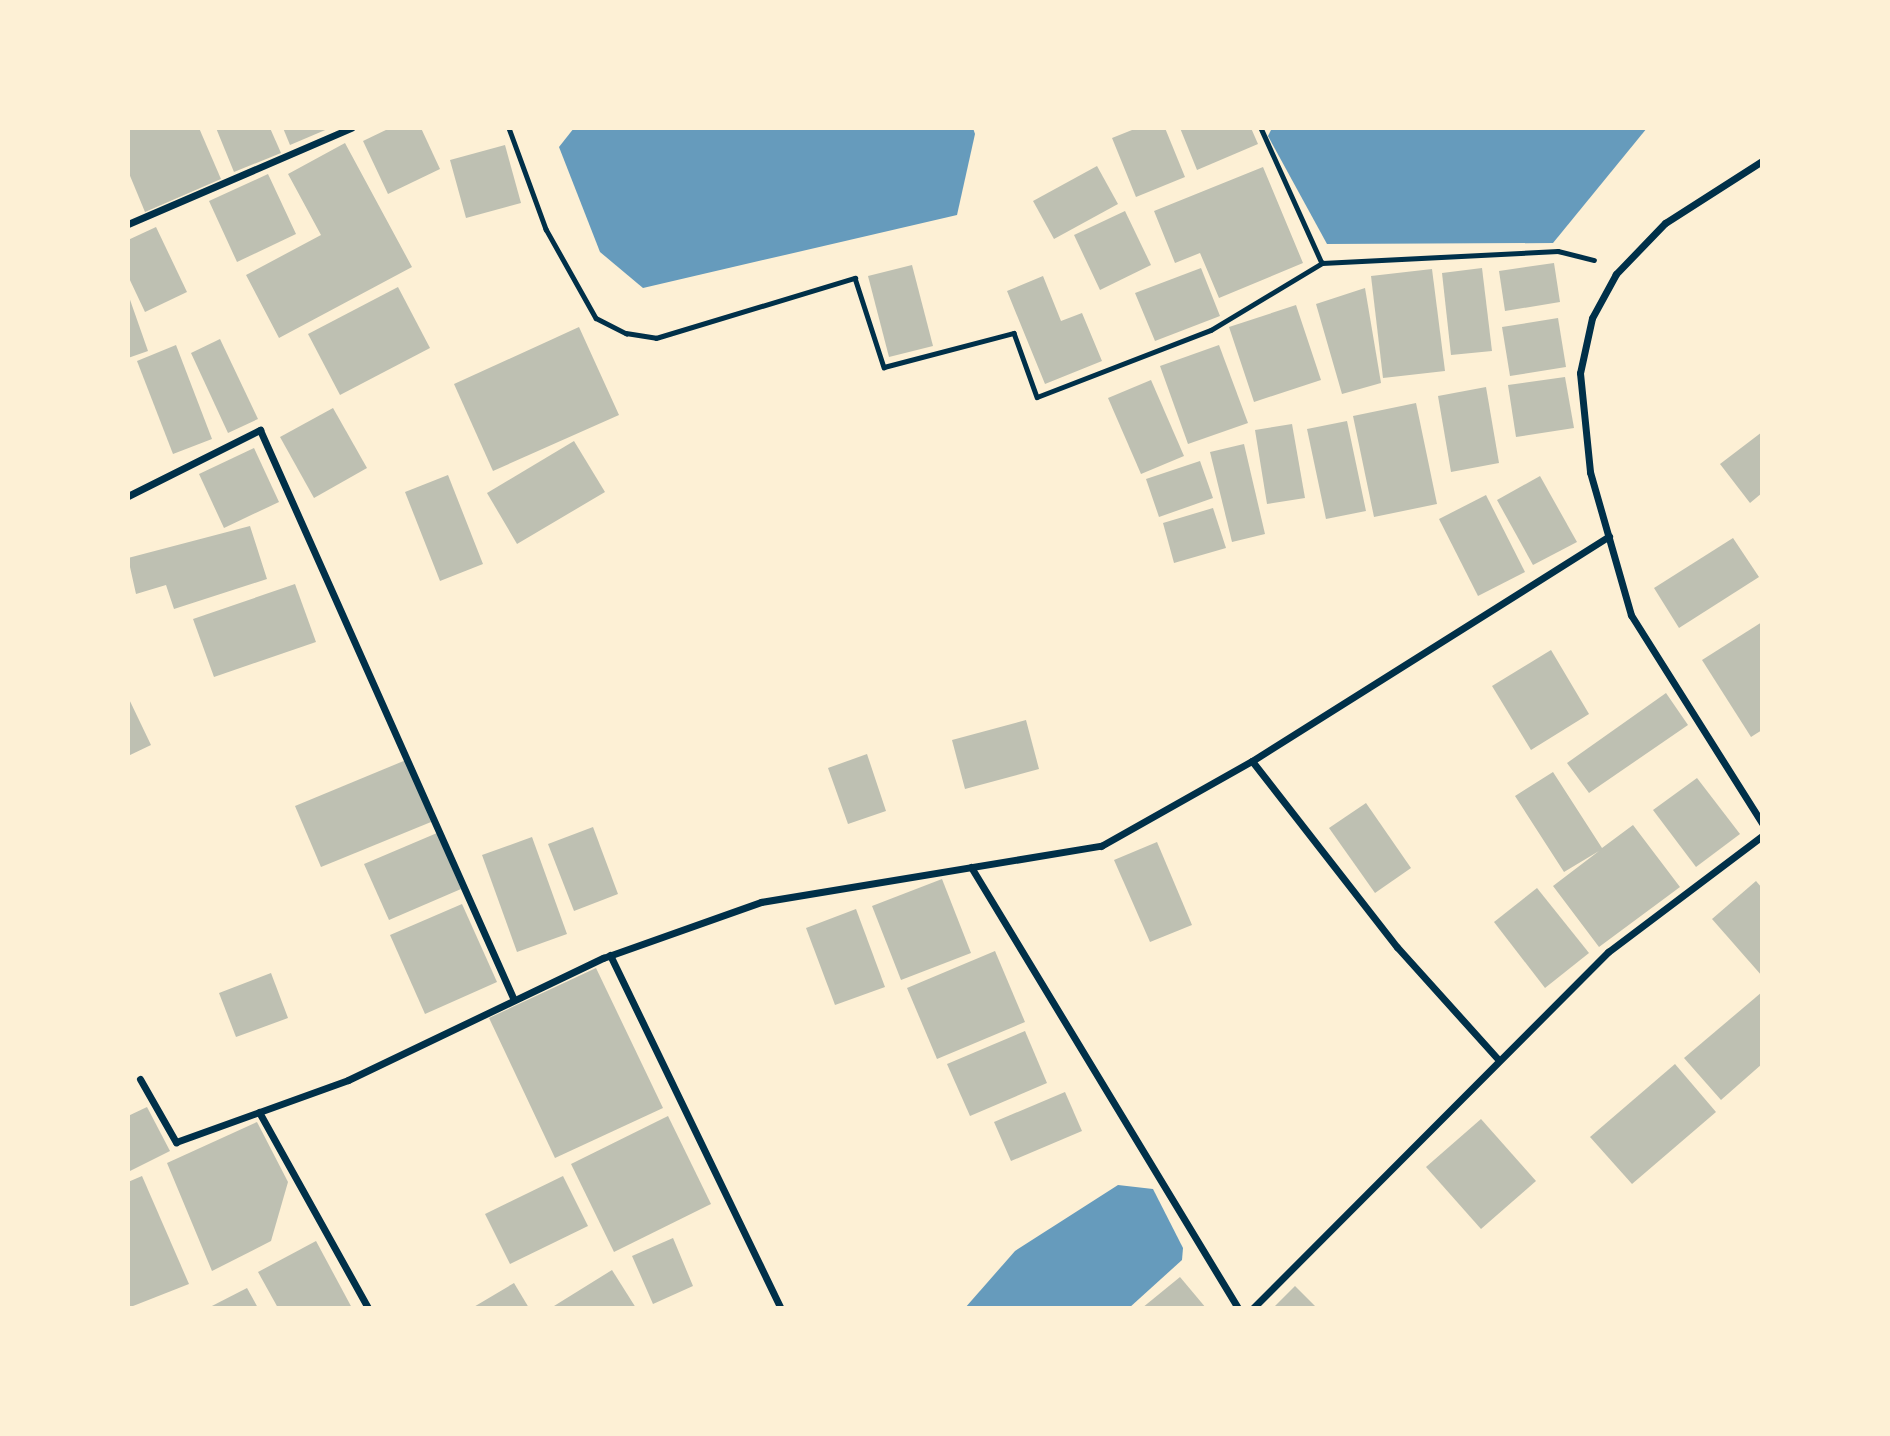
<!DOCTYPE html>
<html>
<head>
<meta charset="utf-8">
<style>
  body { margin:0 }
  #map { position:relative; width:1890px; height:1436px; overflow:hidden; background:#fdf0d5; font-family:Spectral,serif }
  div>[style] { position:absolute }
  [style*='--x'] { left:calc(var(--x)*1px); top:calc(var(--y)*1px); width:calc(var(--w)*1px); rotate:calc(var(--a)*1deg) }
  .water>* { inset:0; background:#669bbc }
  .building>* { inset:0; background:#bec0b2 }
  .path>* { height:4.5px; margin:-2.25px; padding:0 2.25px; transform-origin:2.25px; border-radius:2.25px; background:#003049 }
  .minor>* { height:7px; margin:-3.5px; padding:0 3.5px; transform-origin:3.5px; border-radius:3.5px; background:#003049 }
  span { translate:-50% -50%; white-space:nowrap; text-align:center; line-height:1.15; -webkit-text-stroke:7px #fdf0d5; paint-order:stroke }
  .frame { position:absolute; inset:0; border:130px solid #fdf0d5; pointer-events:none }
</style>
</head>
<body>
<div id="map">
  <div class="water">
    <div style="clip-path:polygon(574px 128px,973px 128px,975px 134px,957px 215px,643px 288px,600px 252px,559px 147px)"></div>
    <div style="clip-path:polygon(1272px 128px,1647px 128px,1553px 243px,1327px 244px,1268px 136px)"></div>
    <div style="clip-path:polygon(1118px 1185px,1153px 1189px,1183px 1248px,1182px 1260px,1129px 1308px,965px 1308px,1015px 1251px)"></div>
  </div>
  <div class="building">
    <div style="clip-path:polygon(128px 128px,199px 128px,221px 179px,145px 212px,128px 171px)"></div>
    <div style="clip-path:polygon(216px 128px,270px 128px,281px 153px,234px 172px)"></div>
    <div style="clip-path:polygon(283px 128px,330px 128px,290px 145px)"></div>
    <div style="clip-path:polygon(390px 128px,421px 128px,440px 169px,388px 194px,363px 141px)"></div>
    <div style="clip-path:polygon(1137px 128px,1165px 128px,1185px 177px,1136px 197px,1112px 138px)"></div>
    <div style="clip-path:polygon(1180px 128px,1251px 128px,1258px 144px,1197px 170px)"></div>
    <div style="clip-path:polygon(345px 143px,412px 267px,279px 338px,246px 275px,321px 235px,288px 174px)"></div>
    <div style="clip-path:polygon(505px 145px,521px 203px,466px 218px,450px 160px)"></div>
    <div style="clip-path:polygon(1097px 166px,1118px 204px,1054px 239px,1033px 201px)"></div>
    <div style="clip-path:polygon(1263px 167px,1303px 263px,1219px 298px,1200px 253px,1175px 263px,1154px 211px)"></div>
    <div style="clip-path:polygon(268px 174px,296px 234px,237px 262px,209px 201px)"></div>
    <div style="clip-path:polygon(1125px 211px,1151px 265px,1100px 290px,1074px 235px)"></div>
    <div style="clip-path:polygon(156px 227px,187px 292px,145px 312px,128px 276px,128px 240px)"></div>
    <div style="clip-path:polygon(1554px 263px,1560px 302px,1505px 311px,1499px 271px)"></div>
    <div style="clip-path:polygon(912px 265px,933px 346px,889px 357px,868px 276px)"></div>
    <div style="clip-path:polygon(1201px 268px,1220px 316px,1155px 341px,1135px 293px)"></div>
    <div style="clip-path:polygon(1482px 268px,1492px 351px,1451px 355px,1442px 273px)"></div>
    <div style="clip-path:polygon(1432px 269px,1445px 371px,1383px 378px,1371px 276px)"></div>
    <div style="clip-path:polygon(1043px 276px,1061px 321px,1082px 313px,1102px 361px,1045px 384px,1007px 291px)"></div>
    <div style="clip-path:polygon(398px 287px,430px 348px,340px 395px,308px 334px)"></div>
    <div style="clip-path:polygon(1365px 288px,1381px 383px,1342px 394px,1316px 304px)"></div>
    <div style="clip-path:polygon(128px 294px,148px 351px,128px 358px)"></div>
    <div style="clip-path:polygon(1296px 305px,1321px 380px,1254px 402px,1229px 327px)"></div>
    <div style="clip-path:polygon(1558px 318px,1566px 367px,1510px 376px,1502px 327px)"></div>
    <div style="clip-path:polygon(579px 327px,619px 415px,493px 471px,454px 384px)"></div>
    <div style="clip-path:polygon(220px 339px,258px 419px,228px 433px,191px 353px)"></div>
    <div style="clip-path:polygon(176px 345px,212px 439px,173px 454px,137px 361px)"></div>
    <div style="clip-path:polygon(1219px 345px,1248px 423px,1188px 444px,1160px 366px)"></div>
    <div style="clip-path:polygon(1565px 377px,1574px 428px,1516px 437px,1508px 385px)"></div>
    <div style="clip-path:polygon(1151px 380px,1184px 456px,1141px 474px,1108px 398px)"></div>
    <div style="clip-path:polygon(1486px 387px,1499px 463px,1451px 472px,1438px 396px)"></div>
    <div style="clip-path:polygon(1416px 403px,1437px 504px,1374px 517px,1353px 416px)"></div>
    <div style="clip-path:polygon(333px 408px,367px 468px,314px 498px,280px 437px)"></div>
    <div style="clip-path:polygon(1347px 421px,1366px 511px,1326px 519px,1307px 429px)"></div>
    <div style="clip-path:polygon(1292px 424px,1305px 498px,1267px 504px,1255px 430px)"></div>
    <div style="clip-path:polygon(1762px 432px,1762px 493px,1750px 503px,1720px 464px)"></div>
    <div style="clip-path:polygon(574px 441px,605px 492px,517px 544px,487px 493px)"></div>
    <div style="clip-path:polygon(1244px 444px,1265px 534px,1232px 542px,1210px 452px)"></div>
    <div style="clip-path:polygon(254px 448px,279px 502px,224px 528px,199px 474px)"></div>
    <div style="clip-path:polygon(1200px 461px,1213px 498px,1159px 517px,1146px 479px)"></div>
    <div style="clip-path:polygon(448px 475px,483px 564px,440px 581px,405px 492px)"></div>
    <div style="clip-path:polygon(1540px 476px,1577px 542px,1533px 565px,1497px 500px)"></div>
    <div style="clip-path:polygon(1486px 495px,1525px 572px,1478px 596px,1439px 519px)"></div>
    <div style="clip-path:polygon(1213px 508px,1226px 548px,1174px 563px,1163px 523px)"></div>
    <div style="clip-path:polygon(250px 526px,267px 579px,174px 609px,166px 585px,136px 594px,128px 558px)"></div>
    <div style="clip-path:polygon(1733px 538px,1759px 577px,1679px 628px,1654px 588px)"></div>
    <div style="clip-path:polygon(295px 584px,316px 642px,214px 677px,193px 619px)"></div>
    <div style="clip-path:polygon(1762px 622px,1762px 730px,1751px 737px,1702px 660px)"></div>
    <div style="clip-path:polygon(1551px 650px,1589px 714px,1531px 750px,1492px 686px)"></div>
    <div style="clip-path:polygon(1666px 693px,1688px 725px,1589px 793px,1567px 763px)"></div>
    <div style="clip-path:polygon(128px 697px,151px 745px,128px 756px)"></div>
    <div style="clip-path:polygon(1026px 720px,1039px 769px,965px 789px,952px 740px)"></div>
    <div style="clip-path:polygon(867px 754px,886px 811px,848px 824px,828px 768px)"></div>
    <div style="clip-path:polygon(406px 760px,431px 822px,321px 867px,295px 806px)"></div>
    <div style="clip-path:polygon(1553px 772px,1602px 848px,1633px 825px,1680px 887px,1599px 947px,1553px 886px,1599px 851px,1564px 872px,1515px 796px)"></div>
    <div style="clip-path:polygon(1697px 778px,1740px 834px,1696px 867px,1653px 810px)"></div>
    <div style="clip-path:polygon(1366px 803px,1411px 868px,1375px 893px,1329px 828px)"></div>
    <div style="clip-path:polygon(593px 827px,618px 894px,574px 911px,548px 844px)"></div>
    <div style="clip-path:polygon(437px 833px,461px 889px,389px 920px,364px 864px)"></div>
    <div style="clip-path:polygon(532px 837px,567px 934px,517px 952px,482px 855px)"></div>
    <div style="clip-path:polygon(1157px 842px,1192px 925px,1150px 942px,1114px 860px)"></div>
    <div style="clip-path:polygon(942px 879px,971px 953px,901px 980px,872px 906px)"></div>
    <div style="clip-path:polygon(1756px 881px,1762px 888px,1762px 976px,1712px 919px)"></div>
    <div style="clip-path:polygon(1537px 888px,1589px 953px,1545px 988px,1494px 922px)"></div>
    <div style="clip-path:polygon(462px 904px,497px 982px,425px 1014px,390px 935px)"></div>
    <div style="clip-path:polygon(856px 909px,885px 987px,835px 1005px,806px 928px)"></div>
    <div style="clip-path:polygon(995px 951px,1025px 1022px,937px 1059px,907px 988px)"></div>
    <div style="clip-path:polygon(596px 968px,663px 1108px,555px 1158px,489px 1018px)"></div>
    <div style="clip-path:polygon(271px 973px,288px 1018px,236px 1037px,219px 993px)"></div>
    <div style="clip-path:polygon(1762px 992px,1762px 1064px,1721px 1100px,1684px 1058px)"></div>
    <div style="clip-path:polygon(1025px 1031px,1047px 1083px,970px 1116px,947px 1064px)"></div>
    <div style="clip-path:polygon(1675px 1064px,1716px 1112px,1632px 1184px,1590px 1137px)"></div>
    <div style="clip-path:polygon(1065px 1092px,1082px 1131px,1011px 1161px,994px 1122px)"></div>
    <div style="clip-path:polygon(147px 1107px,170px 1151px,128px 1172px,128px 1116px)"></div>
    <div style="clip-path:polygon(668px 1116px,711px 1204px,614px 1252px,571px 1164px)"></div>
    <div style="clip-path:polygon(1481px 1119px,1536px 1181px,1481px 1229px,1426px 1167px)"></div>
    <div style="clip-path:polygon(257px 1122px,288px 1182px,271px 1241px,212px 1271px,167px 1163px)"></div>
    <div style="clip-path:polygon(142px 1176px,189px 1284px,128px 1308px,128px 1182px)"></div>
    <div style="clip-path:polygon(563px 1176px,588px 1226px,510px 1264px,485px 1214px)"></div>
    <div style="clip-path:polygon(673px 1238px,693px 1286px,653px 1304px,632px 1256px)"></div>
    <div style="clip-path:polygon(316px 1241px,352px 1308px,278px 1308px,258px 1272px)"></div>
    <div style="clip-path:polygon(612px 1270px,636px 1308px,556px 1308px,554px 1306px)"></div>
    <div style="clip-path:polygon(1180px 1277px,1206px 1308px,1142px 1308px)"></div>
    <div style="clip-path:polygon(514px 1283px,529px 1308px,472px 1308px)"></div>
    <div style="clip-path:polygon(1295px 1286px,1317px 1308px,1273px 1308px)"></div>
    <div style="clip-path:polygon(247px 1288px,258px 1308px,208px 1308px)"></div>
  </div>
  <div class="path">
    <div style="--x:509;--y:128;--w:108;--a:69.9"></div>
    <div style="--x:546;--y:229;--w:102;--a:60.7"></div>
    <div style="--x:596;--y:318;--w:34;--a:27"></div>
    <div style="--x:626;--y:333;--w:30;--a:9"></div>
    <div style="--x:656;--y:338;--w:208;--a:-16.8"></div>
    <div style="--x:855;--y:278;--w:94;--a:72"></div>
    <div style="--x:884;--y:367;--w:134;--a:-14.7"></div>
    <div style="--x:1014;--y:333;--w:68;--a:70.2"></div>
    <div style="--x:1037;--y:397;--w:186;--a:-21.1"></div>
    <div style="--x:1211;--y:330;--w:130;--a:-31.1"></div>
    <div style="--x:1261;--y:128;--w:148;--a:65.7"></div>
    <div style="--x:1322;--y:263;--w:236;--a:-2.9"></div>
    <div style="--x:1558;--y:251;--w:37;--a:14"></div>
  </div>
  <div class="minor">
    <div style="--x:1762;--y:161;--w:115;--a:147.4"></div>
    <div style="--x:1665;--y:223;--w:71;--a:133.9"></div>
    <div style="--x:1616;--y:274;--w:50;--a:118.6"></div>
    <div style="--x:1592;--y:318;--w:56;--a:102.3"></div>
    <div style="--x:1580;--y:373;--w:100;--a:84.2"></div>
    <div style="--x:1590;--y:472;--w:149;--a:74"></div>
    <div style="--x:1631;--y:615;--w:246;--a:57.8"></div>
    <div style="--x:128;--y:224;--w:243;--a:-23.3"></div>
    <div style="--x:128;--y:496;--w:148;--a:-26.6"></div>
    <div style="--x:260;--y:430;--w:624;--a:65.98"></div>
    <div style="--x:1252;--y:761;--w:236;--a:52.1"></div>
    <div style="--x:1397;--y:947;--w:149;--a:48"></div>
    <div style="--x:971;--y:867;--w:516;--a:58.81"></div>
    <div style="--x:610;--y:955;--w:392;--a:64.2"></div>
    <div style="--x:140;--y:1079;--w:73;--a:60.3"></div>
    <div style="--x:176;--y:1142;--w:183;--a:-19.8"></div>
    <div style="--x:348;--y:1080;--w:283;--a:-25.6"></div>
    <div style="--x:603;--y:958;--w:168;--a:-19.5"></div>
    <div style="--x:761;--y:902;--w:345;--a:-9.4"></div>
    <div style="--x:1101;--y:846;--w:173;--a:-29.4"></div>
    <div style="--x:1252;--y:761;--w:422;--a:-32.2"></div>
    <div style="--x:259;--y:1112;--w:224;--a:60.9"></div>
    <div style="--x:1253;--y:1308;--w:503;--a:-45.08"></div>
    <div style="--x:1608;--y:952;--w:193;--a:-37"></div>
  </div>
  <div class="frame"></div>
</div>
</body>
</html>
